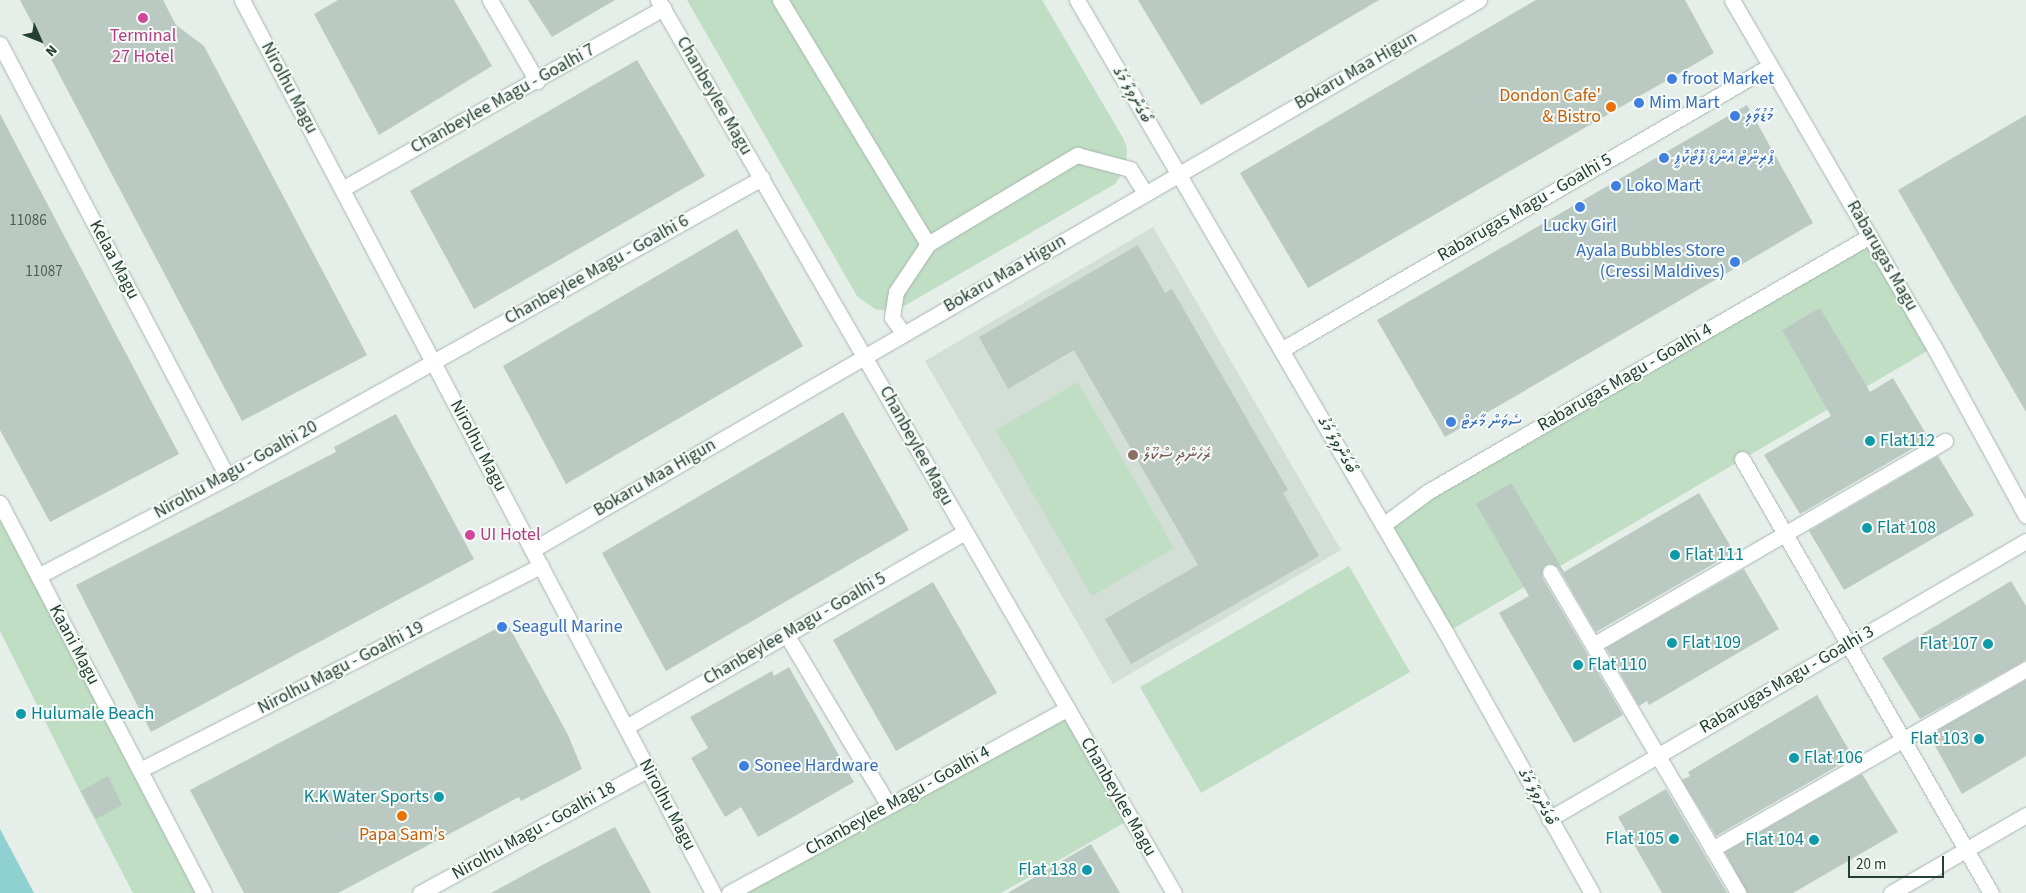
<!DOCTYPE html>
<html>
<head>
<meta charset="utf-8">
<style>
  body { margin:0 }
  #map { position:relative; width:2026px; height:893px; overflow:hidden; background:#e5eee9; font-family:"Source Sans 3","Noto Sans Thaana",sans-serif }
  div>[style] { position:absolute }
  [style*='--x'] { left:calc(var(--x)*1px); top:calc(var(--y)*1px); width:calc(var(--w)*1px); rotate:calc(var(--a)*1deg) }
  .built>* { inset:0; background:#d3ded7 }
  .green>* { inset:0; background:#bfdec3 }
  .water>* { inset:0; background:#8fd1d1 }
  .building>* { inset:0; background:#bac9c1 }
  .roads { filter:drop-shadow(0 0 1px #a7b6af) drop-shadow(0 0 1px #a7b6af) }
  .minor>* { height:15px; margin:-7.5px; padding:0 7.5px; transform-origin:7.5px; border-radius:7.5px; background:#fff }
  .dots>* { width:14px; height:14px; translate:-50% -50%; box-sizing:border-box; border:2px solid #f6faf7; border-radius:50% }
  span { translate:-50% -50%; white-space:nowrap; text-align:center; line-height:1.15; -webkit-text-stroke:4px #f6faf7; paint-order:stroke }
  .number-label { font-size:15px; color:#4a6257 }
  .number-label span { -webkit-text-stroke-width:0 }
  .hotel-label { font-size:18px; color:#b23c85 }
  .left { translate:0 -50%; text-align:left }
  .street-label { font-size:18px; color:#244034 }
  .shop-label { font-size:18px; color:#366cbe }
  .right { translate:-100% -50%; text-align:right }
  .food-label { font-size:18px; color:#c56008 }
  .culture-label { font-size:18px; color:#0d838f }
  .education-label { font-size:18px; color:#785e54 }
  .north { position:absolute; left:15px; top:15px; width:50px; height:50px; -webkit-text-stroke:4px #f6faf7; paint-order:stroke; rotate:134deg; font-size:14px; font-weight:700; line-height:20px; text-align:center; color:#244034 }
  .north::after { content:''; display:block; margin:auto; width:18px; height:22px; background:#244034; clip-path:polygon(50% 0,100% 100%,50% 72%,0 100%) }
  .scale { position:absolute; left:1848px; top:856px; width:96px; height:22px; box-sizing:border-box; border:2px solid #244034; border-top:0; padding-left:6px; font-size:15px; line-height:18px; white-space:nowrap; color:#244034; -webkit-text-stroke:4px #f6faf7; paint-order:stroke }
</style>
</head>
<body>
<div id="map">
  <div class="built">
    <div style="clip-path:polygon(1153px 227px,1341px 550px,1113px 684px,925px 361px)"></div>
  </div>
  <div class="green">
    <div style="clip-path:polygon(687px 0,1042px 0,1123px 138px,1127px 148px,1126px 168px,1115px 184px,906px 305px,887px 311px,875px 309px,857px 296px)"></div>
    <div style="clip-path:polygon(1870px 236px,1934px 347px,1446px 633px,1383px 525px)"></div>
    <div style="clip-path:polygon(1078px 382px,1174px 548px,1092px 596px,996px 430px)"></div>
    <div style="clip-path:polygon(0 502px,204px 893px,133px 893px,84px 799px,0 631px)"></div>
    <div style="clip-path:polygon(1349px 566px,1410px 672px,1201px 793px,1140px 687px)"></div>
    <div style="clip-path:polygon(1067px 709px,1131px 819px,1001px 893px,729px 893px)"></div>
  </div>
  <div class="water">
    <div style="clip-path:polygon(0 829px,34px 893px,0 893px)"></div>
  </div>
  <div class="building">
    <div style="clip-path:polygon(20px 0,163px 0,176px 25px,204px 46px,367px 355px,242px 421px)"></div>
    <div style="clip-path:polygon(338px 0,454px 0,492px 66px,379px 135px,314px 14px)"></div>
    <div style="clip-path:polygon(528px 0,615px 0,552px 37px)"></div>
    <div style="clip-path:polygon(1138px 0,1379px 0,1201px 105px)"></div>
    <div style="clip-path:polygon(1536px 0,1685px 0,1714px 53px,1308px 288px,1240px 173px)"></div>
    <div style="clip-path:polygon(637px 60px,705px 176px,474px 309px,410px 191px)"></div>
    <div style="clip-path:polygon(1747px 105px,1813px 223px,1445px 437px,1377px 320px)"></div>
    <div style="clip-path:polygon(0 114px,179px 454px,50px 522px,0 430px)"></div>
    <div style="clip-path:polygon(2026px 115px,2026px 412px,1898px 190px)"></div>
    <div style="clip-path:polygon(737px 229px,803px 346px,566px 484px,503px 366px)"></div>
    <div style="clip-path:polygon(1138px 245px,1165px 293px,1172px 289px,1288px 490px,1283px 493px,1319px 556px,1131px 664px,1105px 619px,1198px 565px,1074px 350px,1008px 389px,979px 337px)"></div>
    <div style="clip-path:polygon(1820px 308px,1870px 392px,1893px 378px,1929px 439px,1800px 514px,1764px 455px,1831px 416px,1782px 330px)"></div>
    <div style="clip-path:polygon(843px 412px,909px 530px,666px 671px,602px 553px)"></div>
    <div style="clip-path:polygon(396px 414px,474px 559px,151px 732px,76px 585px,336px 452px,334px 447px)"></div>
    <div style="clip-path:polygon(1938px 456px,1974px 515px,1844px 590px,1809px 531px)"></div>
    <div style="clip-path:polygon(1511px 483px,1564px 572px,1699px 493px,1734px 552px,1596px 632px,1558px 567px,1549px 563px,1542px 567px,1542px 577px,1623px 715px,1574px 743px,1499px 613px,1529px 596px,1476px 504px)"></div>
    <div style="clip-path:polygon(1744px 569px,1779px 629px,1649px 705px,1647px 701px,1639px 706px,1606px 648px)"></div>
    <div style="clip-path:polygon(2011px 581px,2026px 606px,2026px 660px,1920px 719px,1882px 658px)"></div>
    <div style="clip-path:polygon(933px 582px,997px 693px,896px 751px,833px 640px)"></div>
    <div style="clip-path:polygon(507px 623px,568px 735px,582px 769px,521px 801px,519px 797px,338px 893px,244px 893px,190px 790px)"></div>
    <div style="clip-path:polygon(789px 667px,854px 782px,758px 837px,741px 807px,725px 817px,691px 758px,708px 748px,690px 717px,772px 671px,774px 676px)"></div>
    <div style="clip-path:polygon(2026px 680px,2026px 756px,1962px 794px,1929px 735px)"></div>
    <div style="clip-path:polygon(1817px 695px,1853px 757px,1716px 836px,1682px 780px,1690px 776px,1688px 772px)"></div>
    <div style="clip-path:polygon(1862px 774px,1898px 832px,1793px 893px,1747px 893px,1725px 852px)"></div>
    <div style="clip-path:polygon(108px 776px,122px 805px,96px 819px,81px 791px)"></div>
    <div style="clip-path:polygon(1666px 789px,1704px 854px,1727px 893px,1662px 893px,1654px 879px,1618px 817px)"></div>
    <div style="clip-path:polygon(615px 827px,651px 893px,491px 893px,548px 862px)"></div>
    <div style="clip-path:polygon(1091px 844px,1120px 893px,1008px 893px,1072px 855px)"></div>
  </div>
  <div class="roads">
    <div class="minor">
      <div style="--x:242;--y:0;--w:1010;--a:62.19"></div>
      <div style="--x:490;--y:0;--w:94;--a:59.9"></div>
      <div style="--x:658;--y:0;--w:1031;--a:59.98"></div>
      <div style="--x:780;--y:0;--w:285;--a:58.8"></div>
      <div style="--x:1077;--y:0;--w:733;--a:59.76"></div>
      <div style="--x:1446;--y:633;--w:298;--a:60.7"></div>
      <div style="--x:1732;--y:0;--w:402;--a:59.8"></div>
      <div style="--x:1934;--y:347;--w:192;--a:61.4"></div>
      <div style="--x:0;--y:44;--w:489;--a:62.3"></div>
      <div style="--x:342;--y:189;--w:369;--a:-29.4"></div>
      <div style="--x:903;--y:333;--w:19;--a:-125"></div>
      <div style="--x:892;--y:317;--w:25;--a:-81"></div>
      <div style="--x:896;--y:292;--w:58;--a:-56.3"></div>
      <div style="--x:928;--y:244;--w:174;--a:-30.9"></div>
      <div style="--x:1077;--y:155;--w:55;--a:14.8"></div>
      <div style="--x:1130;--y:169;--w:28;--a:58"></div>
      <div style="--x:1281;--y:350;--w:565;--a:-30.15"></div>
      <div style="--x:1742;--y:459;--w:500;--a:60.16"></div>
      <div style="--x:0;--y:503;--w:440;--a:62.4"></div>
      <div style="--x:1383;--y:525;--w:57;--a:-36.5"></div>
      <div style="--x:1429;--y:491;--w:509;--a:-30.04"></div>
      <div style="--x:532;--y:550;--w:1095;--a:-30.15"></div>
      <div style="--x:1550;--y:572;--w:372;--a:59.6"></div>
      <div style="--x:38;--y:576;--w:213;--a:-27.6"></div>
      <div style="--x:227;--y:477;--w:613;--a:-29.2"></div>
      <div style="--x:786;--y:634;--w:200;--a:59.1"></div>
      <div style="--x:1593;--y:645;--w:407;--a:-30.1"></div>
      <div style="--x:626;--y:727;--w:391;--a:-29.9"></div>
      <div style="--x:140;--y:770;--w:450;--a:-27"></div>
      <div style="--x:1549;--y:819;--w:552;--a:-30.23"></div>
      <div style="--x:1712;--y:849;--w:362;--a:-29.8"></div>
      <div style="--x:420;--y:893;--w:260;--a:-28.5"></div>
      <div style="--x:729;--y:893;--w:385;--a:-28.6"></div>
      <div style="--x:1891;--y:893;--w:156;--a:-30"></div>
    </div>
  </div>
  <div class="dots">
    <div style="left:143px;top:18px;background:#d1479c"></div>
    <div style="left:1672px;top:79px;background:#3f7fe0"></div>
    <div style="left:1639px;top:103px;background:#3f7fe0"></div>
    <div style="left:1611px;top:107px;background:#e8710a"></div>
    <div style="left:1735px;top:116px;background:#3f7fe0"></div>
    <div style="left:1664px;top:158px;background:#3f7fe0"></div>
    <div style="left:1616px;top:186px;background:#3f7fe0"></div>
    <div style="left:1580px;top:207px;background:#3f7fe0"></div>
    <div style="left:1735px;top:262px;background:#3f7fe0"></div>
    <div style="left:1451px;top:422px;background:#3f7fe0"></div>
    <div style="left:1870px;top:441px;background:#0f9aa8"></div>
    <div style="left:1133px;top:455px;background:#8d6e63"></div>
    <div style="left:1867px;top:528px;background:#0f9aa8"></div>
    <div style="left:470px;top:535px;background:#d1479c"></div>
    <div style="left:1675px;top:555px;background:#0f9aa8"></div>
    <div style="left:502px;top:627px;background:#3f7fe0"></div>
    <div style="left:1672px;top:643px;background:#0f9aa8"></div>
    <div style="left:1988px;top:644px;background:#0f9aa8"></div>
    <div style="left:1578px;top:665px;background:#0f9aa8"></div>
    <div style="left:21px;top:714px;background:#0f9aa8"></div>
    <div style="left:1979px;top:739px;background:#0f9aa8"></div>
    <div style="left:1794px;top:758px;background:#0f9aa8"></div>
    <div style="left:744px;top:766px;background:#3f7fe0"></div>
    <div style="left:439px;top:797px;background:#0f9aa8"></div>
    <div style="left:402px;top:816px;background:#e8710a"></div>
    <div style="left:1674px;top:839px;background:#0f9aa8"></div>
    <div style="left:1814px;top:840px;background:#0f9aa8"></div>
    <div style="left:1087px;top:870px;background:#0f9aa8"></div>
  </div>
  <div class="number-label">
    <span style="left:28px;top:221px">11086</span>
    <span style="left:44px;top:272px">11087</span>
  </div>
  <div class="hotel-label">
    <span style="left:143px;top:47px">Terminal<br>27 Hotel</span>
    <span class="left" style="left:480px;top:535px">UI Hotel</span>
  </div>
  <div class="street-label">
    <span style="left:1356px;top:71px;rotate:-30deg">Bokaru Maa Higun</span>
    <span style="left:289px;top:88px;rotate:62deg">Nirolhu Magu</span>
    <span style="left:1132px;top:95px;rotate:60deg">ބޯގަންވިލާ މަގު</span>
    <span style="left:714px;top:96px;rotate:60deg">Chanbeylee Magu</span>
    <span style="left:503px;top:99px;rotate:-29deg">Chanbeylee Magu - Goalhi 7</span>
    <span style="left:1525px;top:208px;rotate:-30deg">Rabarugas Magu - Goalhi 5</span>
    <span style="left:1882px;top:256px;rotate:60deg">Rabarugas Magu</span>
    <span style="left:114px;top:260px;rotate:62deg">Kelaa Magu</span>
    <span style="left:597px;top:270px;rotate:-29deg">Chanbeylee Magu - Goalhi 6</span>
    <span style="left:1005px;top:274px;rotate:-30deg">Bokaru Maa Higun</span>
    <span style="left:1625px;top:378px;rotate:-30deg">Rabarugas Magu - Goalhi 4</span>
    <span style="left:1337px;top:445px;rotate:60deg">ބޯގަންވިލާ މަގު</span>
    <span style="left:478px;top:446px;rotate:62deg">Nirolhu Magu</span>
    <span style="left:916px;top:446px;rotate:61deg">Chanbeylee Magu</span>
    <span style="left:236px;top:470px;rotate:-29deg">Nirolhu Magu - Goalhi 20</span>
    <span style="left:655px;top:478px;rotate:-30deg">Bokaru Maa Higun</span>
    <span style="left:795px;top:629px;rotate:-30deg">Chanbeylee Magu - Goalhi 5</span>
    <span style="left:74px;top:645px;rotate:62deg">Kaani Magu</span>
    <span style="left:341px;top:668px;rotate:-27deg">Nirolhu Magu - Goalhi 19</span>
    <span style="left:1787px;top:680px;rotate:-30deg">Rabarugas Magu - Goalhi 3</span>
    <span style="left:1118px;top:797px;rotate:60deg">Chanbeylee Magu</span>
    <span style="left:1537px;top:797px;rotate:61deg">ބޯގަންވިލާ މަގު</span>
    <span style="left:898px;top:801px;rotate:-29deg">Chanbeylee Magu - Goalhi 4</span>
    <span style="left:667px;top:805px;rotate:62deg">Nirolhu Magu</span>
    <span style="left:534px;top:831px;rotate:-29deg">Nirolhu Magu - Goalhi 18</span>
  </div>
  <div class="shop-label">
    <span class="left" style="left:1682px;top:79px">froot Market</span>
    <span class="left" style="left:1649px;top:103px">Mim Mart</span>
    <span class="left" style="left:1745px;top:116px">މުޑުވާލި</span>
    <span class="left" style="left:1674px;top:158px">ޕްރިންޓް އެންޑް ފޮޓޯކޮޕީ</span>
    <span class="left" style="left:1626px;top:186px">Loko Mart</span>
    <span style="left:1580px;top:226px">Lucky Girl</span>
    <span class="right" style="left:1725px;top:262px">Ayala Bubbles Store<br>(Cressi Maldives)</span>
    <span class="left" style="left:1461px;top:422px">ސެވަން މާރޓް</span>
    <span class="left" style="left:512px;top:627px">Seagull Marine</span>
    <span class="left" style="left:754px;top:766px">Sonee Hardware</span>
  </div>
  <div class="food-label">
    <span class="right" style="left:1601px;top:107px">Dondon Cafe'<br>&amp; Bistro</span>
    <span style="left:402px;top:835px">Papa Sam's</span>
  </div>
  <div class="culture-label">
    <span class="left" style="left:1880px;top:441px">Flat112</span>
    <span class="left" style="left:1877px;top:528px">Flat 108</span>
    <span class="left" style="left:1685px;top:555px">Flat 111</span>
    <span class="left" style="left:1682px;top:643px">Flat 109</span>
    <span class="right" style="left:1978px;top:644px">Flat 107</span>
    <span class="left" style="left:1588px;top:665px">Flat 110</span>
    <span class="left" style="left:31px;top:714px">Hulumale Beach</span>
    <span class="right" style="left:1969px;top:739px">Flat 103</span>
    <span class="left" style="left:1804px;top:758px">Flat 106</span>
    <span class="right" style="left:429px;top:797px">K.K Water Sports</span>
    <span class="right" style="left:1664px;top:839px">Flat 105</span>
    <span class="right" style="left:1804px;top:840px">Flat 104</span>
    <span class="right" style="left:1077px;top:870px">Flat 138</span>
  </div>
  <div class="education-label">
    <span class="left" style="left:1143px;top:455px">ރެހެންދި ސްކޫލް</span>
  </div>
  <div class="north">N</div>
  <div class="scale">20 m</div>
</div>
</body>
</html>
